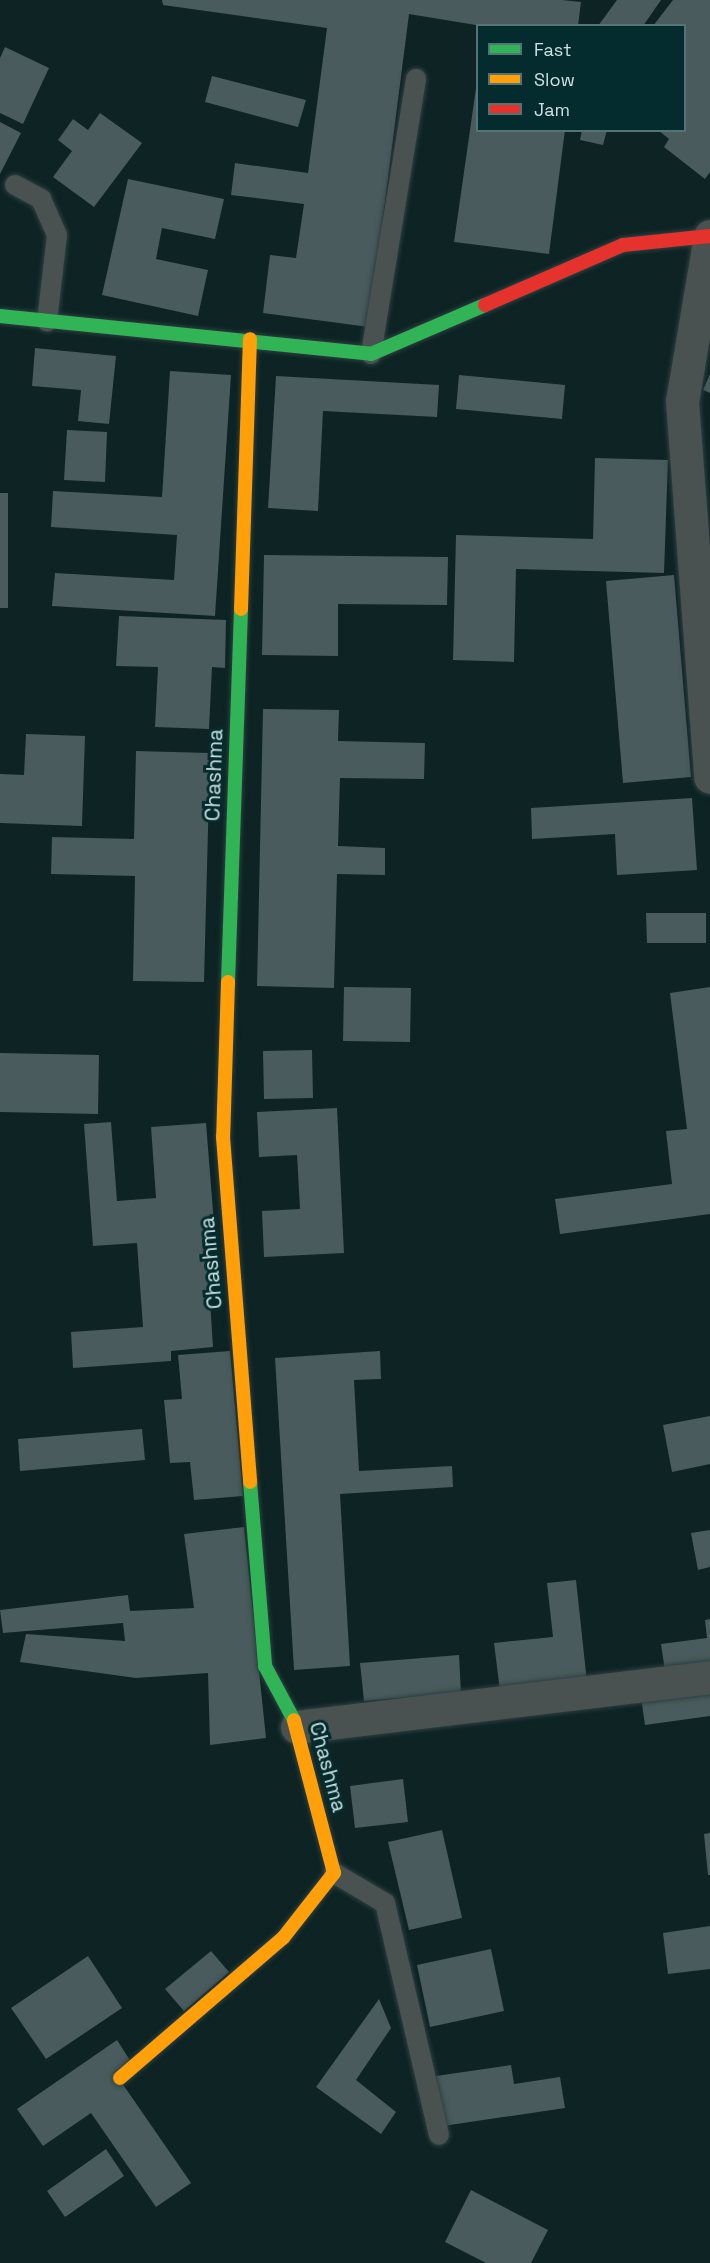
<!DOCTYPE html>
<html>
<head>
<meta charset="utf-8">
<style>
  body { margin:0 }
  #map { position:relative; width:710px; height:2263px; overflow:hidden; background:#0d2324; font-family:"Space Grotesk",sans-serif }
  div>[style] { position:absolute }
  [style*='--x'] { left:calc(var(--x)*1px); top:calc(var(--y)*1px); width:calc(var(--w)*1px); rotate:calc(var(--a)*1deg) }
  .building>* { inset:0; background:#495b5c }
  .roads { filter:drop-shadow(0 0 2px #2d4041) drop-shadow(0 0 2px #2d4041) }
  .lane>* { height:20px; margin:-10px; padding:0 10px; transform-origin:10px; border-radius:10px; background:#495151 }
  .street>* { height:33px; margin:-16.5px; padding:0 16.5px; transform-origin:16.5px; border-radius:16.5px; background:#495151 }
  .fast>* { height:14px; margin:-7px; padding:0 7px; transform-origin:7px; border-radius:7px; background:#30b455 }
  .slow>* { height:14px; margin:-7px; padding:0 7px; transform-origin:7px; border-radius:7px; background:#ff9f0a }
  .jam>* { height:14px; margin:-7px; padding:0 7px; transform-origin:7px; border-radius:7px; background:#e5322d }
  span { translate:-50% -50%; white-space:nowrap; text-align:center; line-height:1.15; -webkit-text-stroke:6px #042b2d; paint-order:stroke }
  .street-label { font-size:21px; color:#cce0e1 }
  .legend { position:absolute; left:476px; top:24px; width:210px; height:108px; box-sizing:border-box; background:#042b2d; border:2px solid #547375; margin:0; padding:8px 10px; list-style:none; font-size:18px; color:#cce0e1 }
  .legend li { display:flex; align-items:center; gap:12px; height:30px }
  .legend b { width:30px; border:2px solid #547375 }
</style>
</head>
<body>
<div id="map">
  <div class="building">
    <div style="clip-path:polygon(162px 0,562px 0,581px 2px,578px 26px,482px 26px,409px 14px,369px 327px,263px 313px,270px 255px,296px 258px,304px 204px,231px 195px,235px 163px,308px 173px,327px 28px,163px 5px)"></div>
    <div style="clip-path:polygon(617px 0,661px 0,643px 26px,598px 26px)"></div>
    <div style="clip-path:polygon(673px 0,710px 0,710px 172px,705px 179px,664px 147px,669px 139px,658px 130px,684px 130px,684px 26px,653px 26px)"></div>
    <div style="clip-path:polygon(5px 47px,49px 68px,23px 124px,0 113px,0 58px)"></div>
    <div style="clip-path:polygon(478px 74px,478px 130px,565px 130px,549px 254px,454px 242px)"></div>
    <div style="clip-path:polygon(212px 76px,306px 100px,298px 127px,205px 102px)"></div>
    <div style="clip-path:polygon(100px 113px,142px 143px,94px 207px,53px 177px,72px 151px,58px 140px,73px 119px,88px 130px)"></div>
    <div style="clip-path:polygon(0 122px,21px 133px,0 174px)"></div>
    <div style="clip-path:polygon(582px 130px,607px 130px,603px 145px,580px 140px)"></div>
    <div style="clip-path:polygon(128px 179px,224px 199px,215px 239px,162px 228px,156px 259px,208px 270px,198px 316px,102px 295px)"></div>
    <div style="clip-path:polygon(35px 348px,116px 356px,109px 424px,78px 421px,81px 390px,32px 386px)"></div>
    <div style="clip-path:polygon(170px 371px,231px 375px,215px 616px,52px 606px,55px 573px,174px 580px,177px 535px,51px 527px,53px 491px,162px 497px)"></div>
    <div style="clip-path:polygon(710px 374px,710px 393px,703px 390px)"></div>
    <div style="clip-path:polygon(459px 375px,565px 385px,562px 419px,456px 409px)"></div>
    <div style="clip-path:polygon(276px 376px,439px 385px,437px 417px,323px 411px,318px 511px,268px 508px)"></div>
    <div style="clip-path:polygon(67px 430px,107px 432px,105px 482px,64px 480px)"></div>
    <div style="clip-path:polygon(595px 458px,668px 460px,664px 573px,516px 569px,514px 662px,453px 660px,456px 535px,593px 539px)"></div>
    <div style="clip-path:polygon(0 493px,8px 493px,8px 608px,0 608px)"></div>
    <div style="clip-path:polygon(264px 555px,448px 557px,447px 605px,338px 604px,338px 656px,262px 655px)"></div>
    <div style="clip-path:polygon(674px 575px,691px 777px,623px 783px,606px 581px)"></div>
    <div style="clip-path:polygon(119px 616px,226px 620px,225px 668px,212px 667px,209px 729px,155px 727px,158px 667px,116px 666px)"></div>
    <div style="clip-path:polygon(263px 709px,339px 710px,338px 741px,425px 743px,424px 779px,340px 778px,338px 846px,385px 848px,385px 875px,337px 874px,334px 988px,257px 986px)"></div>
    <div style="clip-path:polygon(26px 734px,85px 736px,82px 826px,0 823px,0 774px,24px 775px)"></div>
    <div style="clip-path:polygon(136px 751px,210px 753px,204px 982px,133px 981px,135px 876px,51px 874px,52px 837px,134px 839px)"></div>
    <div style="clip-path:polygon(692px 798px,697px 870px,617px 875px,615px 834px,532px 839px,531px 808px)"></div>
    <div style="clip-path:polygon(646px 913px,706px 913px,706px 943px,647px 943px)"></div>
    <div style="clip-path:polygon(344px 987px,411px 988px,410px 1042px,343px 1041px)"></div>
    <div style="clip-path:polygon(710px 987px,710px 1214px,560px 1234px,555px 1199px,672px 1184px,666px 1131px,687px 1129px,670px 993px)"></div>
    <div style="clip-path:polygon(312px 1050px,313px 1098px,264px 1099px,263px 1051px)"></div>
    <div style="clip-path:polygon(0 1053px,99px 1055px,98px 1114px,0 1112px)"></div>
    <div style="clip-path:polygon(337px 1108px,344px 1253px,264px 1257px,262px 1211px,300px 1209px,297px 1155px,259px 1157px,257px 1112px)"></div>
    <div style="clip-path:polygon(111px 1122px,117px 1201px,156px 1198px,151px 1127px,206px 1123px,215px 1236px,206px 1237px,213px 1347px,171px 1351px,171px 1361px,73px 1368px,71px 1332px,143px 1327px,137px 1243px,93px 1246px,84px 1124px)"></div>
    <div style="clip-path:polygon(230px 1351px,243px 1496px,194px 1500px,190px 1462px,170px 1463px,164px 1400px,182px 1399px,178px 1355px)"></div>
    <div style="clip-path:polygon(380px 1351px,381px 1379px,354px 1380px,359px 1471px,452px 1466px,453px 1487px,340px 1494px,350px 1666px,294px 1670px,275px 1358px)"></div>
    <div style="clip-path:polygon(710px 1416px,710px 1464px,672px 1472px,663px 1425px)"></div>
    <div style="clip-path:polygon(142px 1429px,145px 1460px,20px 1471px,18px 1439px)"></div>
    <div style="clip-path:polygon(244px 1527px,266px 1738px,210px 1745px,208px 1673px,136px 1678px,20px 1662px,26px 1634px,125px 1641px,123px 1623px,3px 1633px,0 1610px,128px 1595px,130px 1611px,194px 1608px,184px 1534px)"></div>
    <div style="clip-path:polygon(710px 1530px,710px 1567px,698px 1570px,691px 1533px)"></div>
    <div style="clip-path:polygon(576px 1580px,587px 1682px,500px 1691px,494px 1643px,553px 1637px,547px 1583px)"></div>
    <div style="clip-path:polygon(710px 1619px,710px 1672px,666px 1678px,661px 1644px,707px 1638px,705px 1620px)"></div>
    <div style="clip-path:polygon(459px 1655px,461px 1693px,364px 1701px,360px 1663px)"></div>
    <div style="clip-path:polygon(710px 1687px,710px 1716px,645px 1725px,641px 1697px)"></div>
    <div style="clip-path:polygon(403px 1779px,408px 1822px,355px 1828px,350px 1786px)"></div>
    <div style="clip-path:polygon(442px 1830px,462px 1918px,409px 1930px,388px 1842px)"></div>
    <div style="clip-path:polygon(710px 1833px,710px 1875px,708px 1875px,704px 1834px)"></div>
    <div style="clip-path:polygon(710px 1926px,710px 1969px,668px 1974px,663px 1933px)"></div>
    <div style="clip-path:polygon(491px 1949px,504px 2011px,430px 2027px,417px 1965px)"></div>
    <div style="clip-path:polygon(211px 1951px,229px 1972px,184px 2011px,165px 1989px)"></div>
    <div style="clip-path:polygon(88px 1956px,122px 2008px,46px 2059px,11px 2008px)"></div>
    <div style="clip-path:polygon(379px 1999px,391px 2028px,356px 2080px,396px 2112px,381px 2134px,316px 2087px)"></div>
    <div style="clip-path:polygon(117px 2040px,131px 2062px,115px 2073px,191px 2183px,156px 2207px,91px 2113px,43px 2146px,17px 2109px)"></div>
    <div style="clip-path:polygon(511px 2065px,514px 2084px,560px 2077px,565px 2108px,443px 2126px,436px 2076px)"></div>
    <div style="clip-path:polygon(106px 2149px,124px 2176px,65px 2217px,47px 2191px)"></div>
    <div style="clip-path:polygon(471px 2190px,548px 2230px,531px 2263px,486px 2263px,445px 2242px)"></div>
  </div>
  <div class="roads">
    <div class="lane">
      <div style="--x:15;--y:185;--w:30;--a:28"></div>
      <div style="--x:41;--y:199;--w:39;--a:66"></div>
      <div style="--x:57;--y:235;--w:87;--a:96.6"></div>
      <div style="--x:371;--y:354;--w:279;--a:-80.7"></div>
      <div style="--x:334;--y:1873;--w:59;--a:30.5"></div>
      <div style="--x:385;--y:1903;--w:238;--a:76.9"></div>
    </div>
    <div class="street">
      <div style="--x:710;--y:236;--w:167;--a:99.6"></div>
      <div style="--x:682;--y:401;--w:377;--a:85.7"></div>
      <div style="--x:297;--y:1727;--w:416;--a:-6.9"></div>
    </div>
    <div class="fast">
      <div style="--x:0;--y:316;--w:373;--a:5.8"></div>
      <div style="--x:371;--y:354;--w:124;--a:-23.3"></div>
      <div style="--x:228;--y:982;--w:373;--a:-88"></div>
      <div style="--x:250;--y:1482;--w:185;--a:85.3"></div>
      <div style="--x:265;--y:1666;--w:61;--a:61.8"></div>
    </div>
    <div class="slow">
      <div style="--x:241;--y:609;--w:270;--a:-88.1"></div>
      <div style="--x:228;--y:982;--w:155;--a:91.8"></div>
      <div style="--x:223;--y:1137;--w:346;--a:85.5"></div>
      <div style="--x:120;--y:2078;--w:215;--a:-40.7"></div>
      <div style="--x:283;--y:1938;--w:83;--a:-51.9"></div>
      <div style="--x:334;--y:1873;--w:158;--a:-104.7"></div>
    </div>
    <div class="jam">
      <div style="--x:485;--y:305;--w:150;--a:-23.5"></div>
      <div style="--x:623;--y:245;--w:87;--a:-5.9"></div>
    </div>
  </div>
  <div class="street-label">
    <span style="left:214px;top:775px;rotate:-88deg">Chashma</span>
    <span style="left:211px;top:1263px;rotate:-95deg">Chashma</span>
    <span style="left:328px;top:1767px;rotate:75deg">Chashma</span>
  </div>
  <ul class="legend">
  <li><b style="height:8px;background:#30b455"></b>Fast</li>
  <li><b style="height:8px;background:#ff9f0a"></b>Slow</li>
  <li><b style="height:8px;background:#e5322d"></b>Jam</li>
  </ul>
</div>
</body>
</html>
